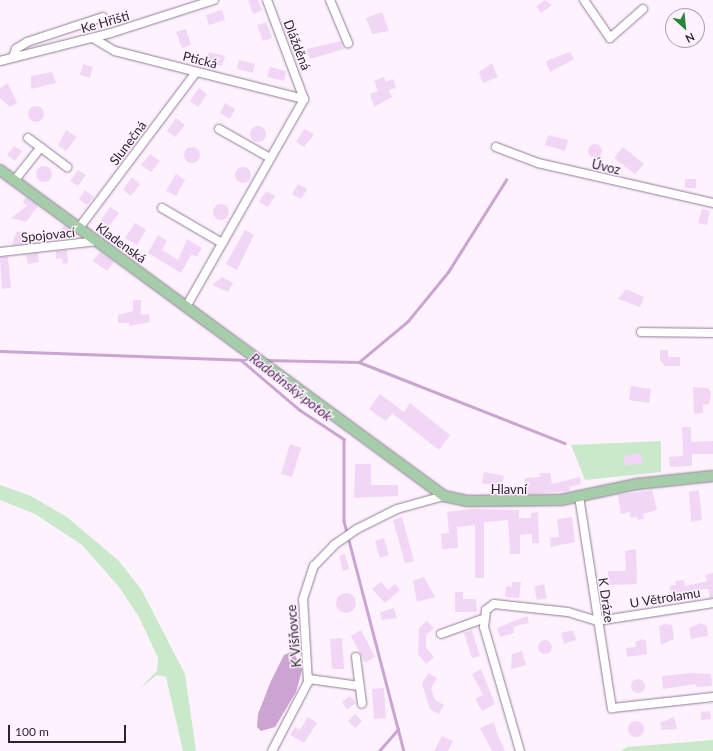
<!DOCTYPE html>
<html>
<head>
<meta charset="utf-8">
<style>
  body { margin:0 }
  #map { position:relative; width:713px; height:751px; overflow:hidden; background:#fdf2fe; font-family:Lato,sans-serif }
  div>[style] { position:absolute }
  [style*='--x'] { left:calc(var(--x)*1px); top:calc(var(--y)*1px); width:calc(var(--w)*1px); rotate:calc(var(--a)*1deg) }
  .green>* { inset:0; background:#cae9ca }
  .water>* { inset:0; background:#cba4d1 }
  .stream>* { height:2.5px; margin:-1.25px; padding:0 1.25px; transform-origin:1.25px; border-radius:1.25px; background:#cba4d1 }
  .building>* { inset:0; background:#f1d7f5 }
  .round { border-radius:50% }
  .roads { filter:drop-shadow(0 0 1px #927b96) drop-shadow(0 0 1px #927b96) }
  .minor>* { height:8px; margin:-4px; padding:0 4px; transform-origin:4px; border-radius:4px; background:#fff }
  .major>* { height:10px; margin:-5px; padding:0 5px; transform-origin:5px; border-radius:5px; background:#a6cda9 }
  span { translate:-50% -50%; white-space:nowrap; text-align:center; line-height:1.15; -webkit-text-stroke:3px #fdf2fe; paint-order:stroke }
  .street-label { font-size:13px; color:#2e2430 }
  .water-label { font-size:14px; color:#592a61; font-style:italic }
  .north { position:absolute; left:665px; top:8px; width:40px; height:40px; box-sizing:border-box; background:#fdf2fe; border:1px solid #aaa0ac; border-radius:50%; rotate:153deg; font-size:11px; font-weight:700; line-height:16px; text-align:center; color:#2e2430 }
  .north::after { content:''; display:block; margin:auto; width:14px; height:18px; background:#2a8739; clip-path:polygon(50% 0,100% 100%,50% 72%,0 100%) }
  .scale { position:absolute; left:8px; top:725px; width:118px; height:18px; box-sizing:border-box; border:2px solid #2e2430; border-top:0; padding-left:5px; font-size:12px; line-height:14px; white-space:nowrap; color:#2e2430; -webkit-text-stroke:3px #fdf2fe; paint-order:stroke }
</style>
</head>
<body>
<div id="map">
  <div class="green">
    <div style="clip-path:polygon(661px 441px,661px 472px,585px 480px,571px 445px)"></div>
    <div style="clip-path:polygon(0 485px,31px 496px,67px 517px,119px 561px,141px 589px,185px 674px,196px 751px,183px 751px,166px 677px,157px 675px,140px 688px,157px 671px,158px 658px,139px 617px,119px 587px,82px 545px,35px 514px,0 500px)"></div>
    <div style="clip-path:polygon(713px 740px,713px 751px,621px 751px,627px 747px)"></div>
  </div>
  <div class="water">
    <div style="clip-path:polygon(293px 651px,302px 670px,296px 692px,275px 727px,261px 731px,257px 727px,258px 714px,271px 681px,284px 655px)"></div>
  </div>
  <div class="stream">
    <div style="--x:0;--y:351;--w:241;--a:2.1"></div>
    <div style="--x:241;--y:360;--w:77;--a:40.3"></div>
    <div style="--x:300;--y:410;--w:53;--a:33.4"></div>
    <div style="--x:344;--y:439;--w:82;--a:90"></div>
    <div style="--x:344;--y:521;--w:238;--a:75.4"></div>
    <div style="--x:242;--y:360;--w:11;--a:0"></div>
    <div style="--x:264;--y:360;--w:95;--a:1.2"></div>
    <div style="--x:359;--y:362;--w:64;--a:-39.9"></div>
    <div style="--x:408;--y:321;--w:63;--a:-50.8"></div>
    <div style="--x:448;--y:272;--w:109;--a:-57.8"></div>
    <div style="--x:359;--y:362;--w:221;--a:21.5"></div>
    <div style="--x:379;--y:751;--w:29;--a:-49"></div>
  </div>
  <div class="building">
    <div style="clip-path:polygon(248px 0,258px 0,262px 10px,253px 14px)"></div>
    <div style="clip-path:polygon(545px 0,552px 5px,541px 13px,536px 6px)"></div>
    <div style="clip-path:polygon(222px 10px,225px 20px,209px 25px,206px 15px)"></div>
    <div style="clip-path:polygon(382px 12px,389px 31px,372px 34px,366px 18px)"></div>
    <div style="clip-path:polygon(266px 22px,272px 38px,263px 41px,257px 25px)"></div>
    <div style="clip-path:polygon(186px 29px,191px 45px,182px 48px,176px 32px)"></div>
    <div style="clip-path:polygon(341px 41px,344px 49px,310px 59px,306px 49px)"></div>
    <div style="clip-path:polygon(209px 52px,225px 56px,222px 66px,206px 62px)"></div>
    <div style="clip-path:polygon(570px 52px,574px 59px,550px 72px,546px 61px)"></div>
    <div style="clip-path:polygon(239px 60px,255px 64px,253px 73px,237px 69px)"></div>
    <div style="clip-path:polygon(492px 63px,498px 77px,483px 83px,479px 72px)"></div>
    <div style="clip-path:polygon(83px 64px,93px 67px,90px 78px,80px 75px)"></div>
    <div style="clip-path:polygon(270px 67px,286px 71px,284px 81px,267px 77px)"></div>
    <div style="clip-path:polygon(52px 72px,56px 83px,31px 89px,31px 76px)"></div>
    <div style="clip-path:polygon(384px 77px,386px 82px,393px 79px,396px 88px,389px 90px,392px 97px,374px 107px,370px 94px,378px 91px,374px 81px)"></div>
    <div style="clip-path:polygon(8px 83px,17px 103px,10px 107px,0 98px,0 88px)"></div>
    <div style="clip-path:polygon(199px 88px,207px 94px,198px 107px,190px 101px)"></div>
    <div style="clip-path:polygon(225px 103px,235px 109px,230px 119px,220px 113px)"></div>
    <div class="round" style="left:28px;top:106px;width:16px;height:16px"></div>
    <div style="clip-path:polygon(176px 118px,185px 125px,175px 137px,167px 131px)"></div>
    <div class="round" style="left:250px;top:126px;width:16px;height:16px"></div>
    <div style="clip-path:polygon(304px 129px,314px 134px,304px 147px,296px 142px)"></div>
    <div style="clip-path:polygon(66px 130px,77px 137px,66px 151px,58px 145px)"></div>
    <div style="clip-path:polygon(548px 135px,568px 140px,565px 151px,545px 145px)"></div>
    <div class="round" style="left:588px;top:144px;width:14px;height:14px"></div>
    <div style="clip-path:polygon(14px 146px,22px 151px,15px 161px,7px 155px)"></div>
    <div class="round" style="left:184px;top:147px;width:16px;height:16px"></div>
    <div style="clip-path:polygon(623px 147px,644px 164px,635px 174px,614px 158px)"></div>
    <div style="clip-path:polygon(150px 154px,160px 161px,151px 172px,141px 165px)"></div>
    <div class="round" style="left:36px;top:166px;width:16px;height:16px"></div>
    <div class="round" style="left:235px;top:167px;width:16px;height:16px"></div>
    <div style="clip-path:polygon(78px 170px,86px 175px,78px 186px,70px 181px)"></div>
    <div style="clip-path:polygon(176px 174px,185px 180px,176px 196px,166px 191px)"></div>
    <div style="clip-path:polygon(132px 177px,140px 184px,131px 196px,123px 190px)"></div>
    <div style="clip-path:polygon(685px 179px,696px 179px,696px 188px,685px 188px)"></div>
    <div style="clip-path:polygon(298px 184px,307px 189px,301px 199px,292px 194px)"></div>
    <div style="clip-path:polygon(85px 190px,94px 197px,87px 205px,79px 199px)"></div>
    <div style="clip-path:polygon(266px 191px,275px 196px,268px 207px,259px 202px)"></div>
    <div style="clip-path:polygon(26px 197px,38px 206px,26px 222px,11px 218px,27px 206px,23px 202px)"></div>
    <div class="round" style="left:213px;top:204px;width:16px;height:16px"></div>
    <div style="clip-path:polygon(110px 207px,119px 213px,109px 226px,101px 220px)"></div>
    <div style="clip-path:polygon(702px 209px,710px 211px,707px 225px,698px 223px)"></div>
    <div style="clip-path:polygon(135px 223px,146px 230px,137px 245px,125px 238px)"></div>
    <div style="clip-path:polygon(64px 225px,77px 234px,74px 238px,55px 240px)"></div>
    <div style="clip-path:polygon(245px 230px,254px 235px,237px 270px,226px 264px)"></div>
    <div style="clip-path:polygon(26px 231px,28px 243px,12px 245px,16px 232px)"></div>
    <div style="clip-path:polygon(158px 235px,167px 241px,162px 250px,178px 260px,187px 239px,202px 248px,197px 256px,191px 255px,181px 273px,148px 253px)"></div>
    <div style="clip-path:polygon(67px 250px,68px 263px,63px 264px,62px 258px,56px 259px,56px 251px)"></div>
    <div style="clip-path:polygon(100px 252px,114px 262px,107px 271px,93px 261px)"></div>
    <div style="clip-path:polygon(38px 253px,39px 262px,28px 264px,26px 255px)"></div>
    <div style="clip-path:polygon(0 257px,8px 257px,11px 288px,2px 289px)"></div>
    <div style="clip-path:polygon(222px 277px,233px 283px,228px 292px,212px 285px)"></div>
    <div style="clip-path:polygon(626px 289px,644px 297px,640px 307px,618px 299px)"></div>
    <div style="clip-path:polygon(133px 300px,141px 300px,141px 315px,149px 314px,150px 322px,129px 326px,129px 323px,118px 323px,118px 315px,133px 311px)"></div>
    <div style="clip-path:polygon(660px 350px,668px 350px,668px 357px,680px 357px,680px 366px,665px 366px,660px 360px)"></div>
    <div style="clip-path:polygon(631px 386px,651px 389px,649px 403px,629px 400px)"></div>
    <div style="clip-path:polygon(693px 387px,708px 388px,711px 393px,709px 404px,703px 405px,703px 413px,694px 414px)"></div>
    <div style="clip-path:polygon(380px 394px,404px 412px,410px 403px,450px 435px,439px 450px,392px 413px,386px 421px,369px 409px)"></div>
    <div style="clip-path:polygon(682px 427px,691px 427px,691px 442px,713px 441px,713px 454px,692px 454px,692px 466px,670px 467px,669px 457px,683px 456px)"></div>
    <div style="clip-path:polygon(290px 444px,301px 448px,292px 477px,281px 474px)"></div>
    <div style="clip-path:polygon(641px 453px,642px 464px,624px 465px,624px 456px)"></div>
    <div style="clip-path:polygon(355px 464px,371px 464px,371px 485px,398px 485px,398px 496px,354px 498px)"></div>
    <div style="clip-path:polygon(484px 472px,504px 476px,502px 487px,482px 483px)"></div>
    <div style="clip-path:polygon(539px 473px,550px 473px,552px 484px,580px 477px,581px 484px,569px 487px,570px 491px,526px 494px,525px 478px,540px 477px)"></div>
    <div style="clip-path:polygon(652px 490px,657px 510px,643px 514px,644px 519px,638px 520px,637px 517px,631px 518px,630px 512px,621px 514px,618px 495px)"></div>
    <div style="clip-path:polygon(699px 490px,702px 520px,691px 522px,689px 492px)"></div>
    <div style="clip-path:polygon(471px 509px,519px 510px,519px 518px,531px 518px,531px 513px,538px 512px,539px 543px,532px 543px,532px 534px,520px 535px,520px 554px,510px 554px,508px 520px,484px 522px,484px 578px,475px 578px,475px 525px,457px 527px,458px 548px,442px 549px,441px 534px,449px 533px,447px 512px)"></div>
    <div style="clip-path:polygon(402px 517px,414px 561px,405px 563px,393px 520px)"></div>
    <div style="clip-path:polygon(572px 517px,575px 542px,551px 547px,550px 538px,559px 537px,557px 519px)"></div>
    <div style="clip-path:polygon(384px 538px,389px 555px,380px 558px,375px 541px)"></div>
    <div style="clip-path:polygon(636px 549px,637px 584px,609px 585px,608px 571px,626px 571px,625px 551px)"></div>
    <div style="clip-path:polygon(345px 554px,349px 569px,343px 571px,339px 556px)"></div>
    <div style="clip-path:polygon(713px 573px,713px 598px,710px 598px,708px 589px,671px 593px,670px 586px,676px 585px,675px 581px,684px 580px,685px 586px,699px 583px,707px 581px,705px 575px)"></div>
    <div style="clip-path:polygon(424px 577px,435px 597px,417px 602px,413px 581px)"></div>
    <div style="clip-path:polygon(381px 582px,388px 590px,395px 584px,400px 590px,385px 603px,372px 589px)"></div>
    <div style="clip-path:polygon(512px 582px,521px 582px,519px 598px,505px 597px,506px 586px,512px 587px)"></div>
    <div style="clip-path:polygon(544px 584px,547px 598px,537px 600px,534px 587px)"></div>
    <div style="clip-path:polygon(455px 592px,463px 592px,463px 599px,476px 599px,477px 612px,455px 612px)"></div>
    <div class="round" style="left:336px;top:593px;width:20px;height:20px"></div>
    <div style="clip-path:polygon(394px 608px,397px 618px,382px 620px,380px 612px)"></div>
    <div style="clip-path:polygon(527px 616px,529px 623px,513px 627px,514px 633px,500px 637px,497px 628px)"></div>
    <div style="clip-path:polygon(427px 621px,434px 628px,426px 635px,426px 648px,434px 657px,426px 664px,418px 654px,419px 628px)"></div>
    <div style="clip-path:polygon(701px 623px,707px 626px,708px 636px,691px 639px,689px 628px)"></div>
    <div style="clip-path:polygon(664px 624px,672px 625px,674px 639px,661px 645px,659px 626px)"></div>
    <div style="clip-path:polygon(361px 630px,375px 657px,365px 663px,351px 636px)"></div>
    <div style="clip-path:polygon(472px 630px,480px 656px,472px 658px,464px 633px)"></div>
    <div style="clip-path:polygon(573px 630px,576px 640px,564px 644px,561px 633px)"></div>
    <div style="clip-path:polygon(342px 638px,344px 669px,332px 669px,330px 639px)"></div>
    <div style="clip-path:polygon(642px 639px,646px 641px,647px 654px,627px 657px,626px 648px,636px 647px,635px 642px)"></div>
    <div class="round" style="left:538px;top:640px;width:14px;height:14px"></div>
    <div style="clip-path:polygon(522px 651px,526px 665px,511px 669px,512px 654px)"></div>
    <div style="clip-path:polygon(481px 669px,495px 704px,482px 711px,475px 699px,483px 695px,472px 674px)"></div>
    <div style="clip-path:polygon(428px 673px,437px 678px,431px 688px,435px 700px,444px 705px,439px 714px,430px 709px,422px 684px)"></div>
    <div style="clip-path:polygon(691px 673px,711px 674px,712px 686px,696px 687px,696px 684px,663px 689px,662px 676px)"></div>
    <div class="round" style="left:631px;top:679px;width:14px;height:14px"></div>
    <div style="clip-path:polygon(384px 688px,386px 718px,374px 719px,372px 689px)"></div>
    <div style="clip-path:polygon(350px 696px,356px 703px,347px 709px,342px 702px)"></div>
    <div style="clip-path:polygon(710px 711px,711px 719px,701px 720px,701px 712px)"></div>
    <div style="clip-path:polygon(355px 714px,362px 721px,355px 728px,348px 721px)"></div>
    <div style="clip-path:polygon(308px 717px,317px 723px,304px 743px,290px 735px,295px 727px,300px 730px)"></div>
    <div style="clip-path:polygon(674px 717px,677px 729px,662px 730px,660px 723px)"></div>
    <div class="round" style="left:628px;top:721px;width:16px;height:16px"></div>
    <div style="clip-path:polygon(494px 722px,497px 733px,505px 751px,492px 751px,480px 728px)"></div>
    <div style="clip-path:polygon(442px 736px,453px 741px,448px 751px,434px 751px)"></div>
  </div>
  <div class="roads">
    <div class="minor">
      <div style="--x:267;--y:0;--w:106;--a:69.5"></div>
      <div style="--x:330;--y:0;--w:47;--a:67.3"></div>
      <div style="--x:584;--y:0;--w:46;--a:55.6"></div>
      <div style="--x:610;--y:38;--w:44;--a:-41.3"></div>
      <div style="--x:93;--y:38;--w:26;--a:31"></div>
      <div style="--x:115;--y:51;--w:195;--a:14.3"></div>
      <div style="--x:13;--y:57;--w:9;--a:-69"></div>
      <div style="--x:16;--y:49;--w:13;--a:-32"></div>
      <div style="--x:27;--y:42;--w:80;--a:-18.2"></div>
      <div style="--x:0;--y:61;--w:114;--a:-14.2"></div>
      <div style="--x:111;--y:33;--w:108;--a:-17.8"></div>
      <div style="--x:219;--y:129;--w:59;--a:29.6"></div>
      <div style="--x:28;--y:138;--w:49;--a:36.6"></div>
      <div style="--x:496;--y:147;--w:45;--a:20.9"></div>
      <div style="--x:538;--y:163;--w:180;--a:12.9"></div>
      <div style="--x:14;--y:181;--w:43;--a:-51.5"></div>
      <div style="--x:162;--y:208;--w:69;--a:30.3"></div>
      <div style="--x:79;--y:228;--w:195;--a:-53.1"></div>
      <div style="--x:0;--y:252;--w:99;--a:-6.4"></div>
      <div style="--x:186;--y:307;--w:239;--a:-60.4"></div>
      <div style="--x:641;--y:332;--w:72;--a:0.8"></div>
      <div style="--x:579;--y:496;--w:215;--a:81.2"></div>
      <div style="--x:612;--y:708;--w:102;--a:-6.2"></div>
      <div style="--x:441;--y:634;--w:45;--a:-19.7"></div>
      <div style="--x:356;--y:657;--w:47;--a:82.7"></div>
      <div style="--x:309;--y:679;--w:51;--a:7.8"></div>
      <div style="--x:272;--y:751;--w:78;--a:-62.4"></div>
      <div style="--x:308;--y:682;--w:83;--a:-93.4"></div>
      <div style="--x:303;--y:599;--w:35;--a:-72"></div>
      <div style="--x:314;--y:566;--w:29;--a:-46"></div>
      <div style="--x:334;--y:545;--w:28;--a:-35"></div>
      <div style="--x:357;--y:529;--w:45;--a:-26.6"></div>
      <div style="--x:397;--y:509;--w:49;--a:-15.5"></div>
      <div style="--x:520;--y:751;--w:129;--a:-106.2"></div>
      <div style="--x:484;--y:627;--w:17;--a:-83"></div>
      <div style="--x:486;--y:610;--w:10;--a:-37"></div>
      <div style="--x:494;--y:604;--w:74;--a:6.2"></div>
      <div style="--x:568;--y:612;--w:30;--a:17"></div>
      <div style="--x:597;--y:621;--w:117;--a:-8.8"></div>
    </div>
    <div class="major">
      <div style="--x:0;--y:170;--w:551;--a:36.29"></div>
      <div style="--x:444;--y:496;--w:24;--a:12"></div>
      <div style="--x:467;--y:501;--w:94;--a:-0.6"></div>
      <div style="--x:561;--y:500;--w:78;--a:-11.9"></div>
      <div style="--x:637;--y:484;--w:76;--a:-6"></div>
    </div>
  </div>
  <div class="street-label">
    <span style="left:105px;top:22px;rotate:-16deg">Ke Hřišti</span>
    <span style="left:297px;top:45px;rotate:69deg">Dlážděná</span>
    <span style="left:200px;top:60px;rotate:14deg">Ptická</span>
    <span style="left:128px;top:143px;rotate:-53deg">Slunečná</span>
    <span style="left:606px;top:167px;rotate:13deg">Úvoz</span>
    <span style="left:48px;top:235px;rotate:-6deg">Spojovací</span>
    <span style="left:121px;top:243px;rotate:36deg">Kladenská</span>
    <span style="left:509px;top:489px">Hlavní</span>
    <span style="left:665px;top:598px;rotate:-9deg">U Větrolamu</span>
    <span style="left:606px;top:600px;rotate:82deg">K Dráze</span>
    <span style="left:294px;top:636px;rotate:-95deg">K Višňovce</span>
  </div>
  <div class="water-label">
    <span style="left:291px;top:387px;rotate:38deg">Radotínský potok</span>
  </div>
  <div class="north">N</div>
  <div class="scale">100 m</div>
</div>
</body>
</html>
